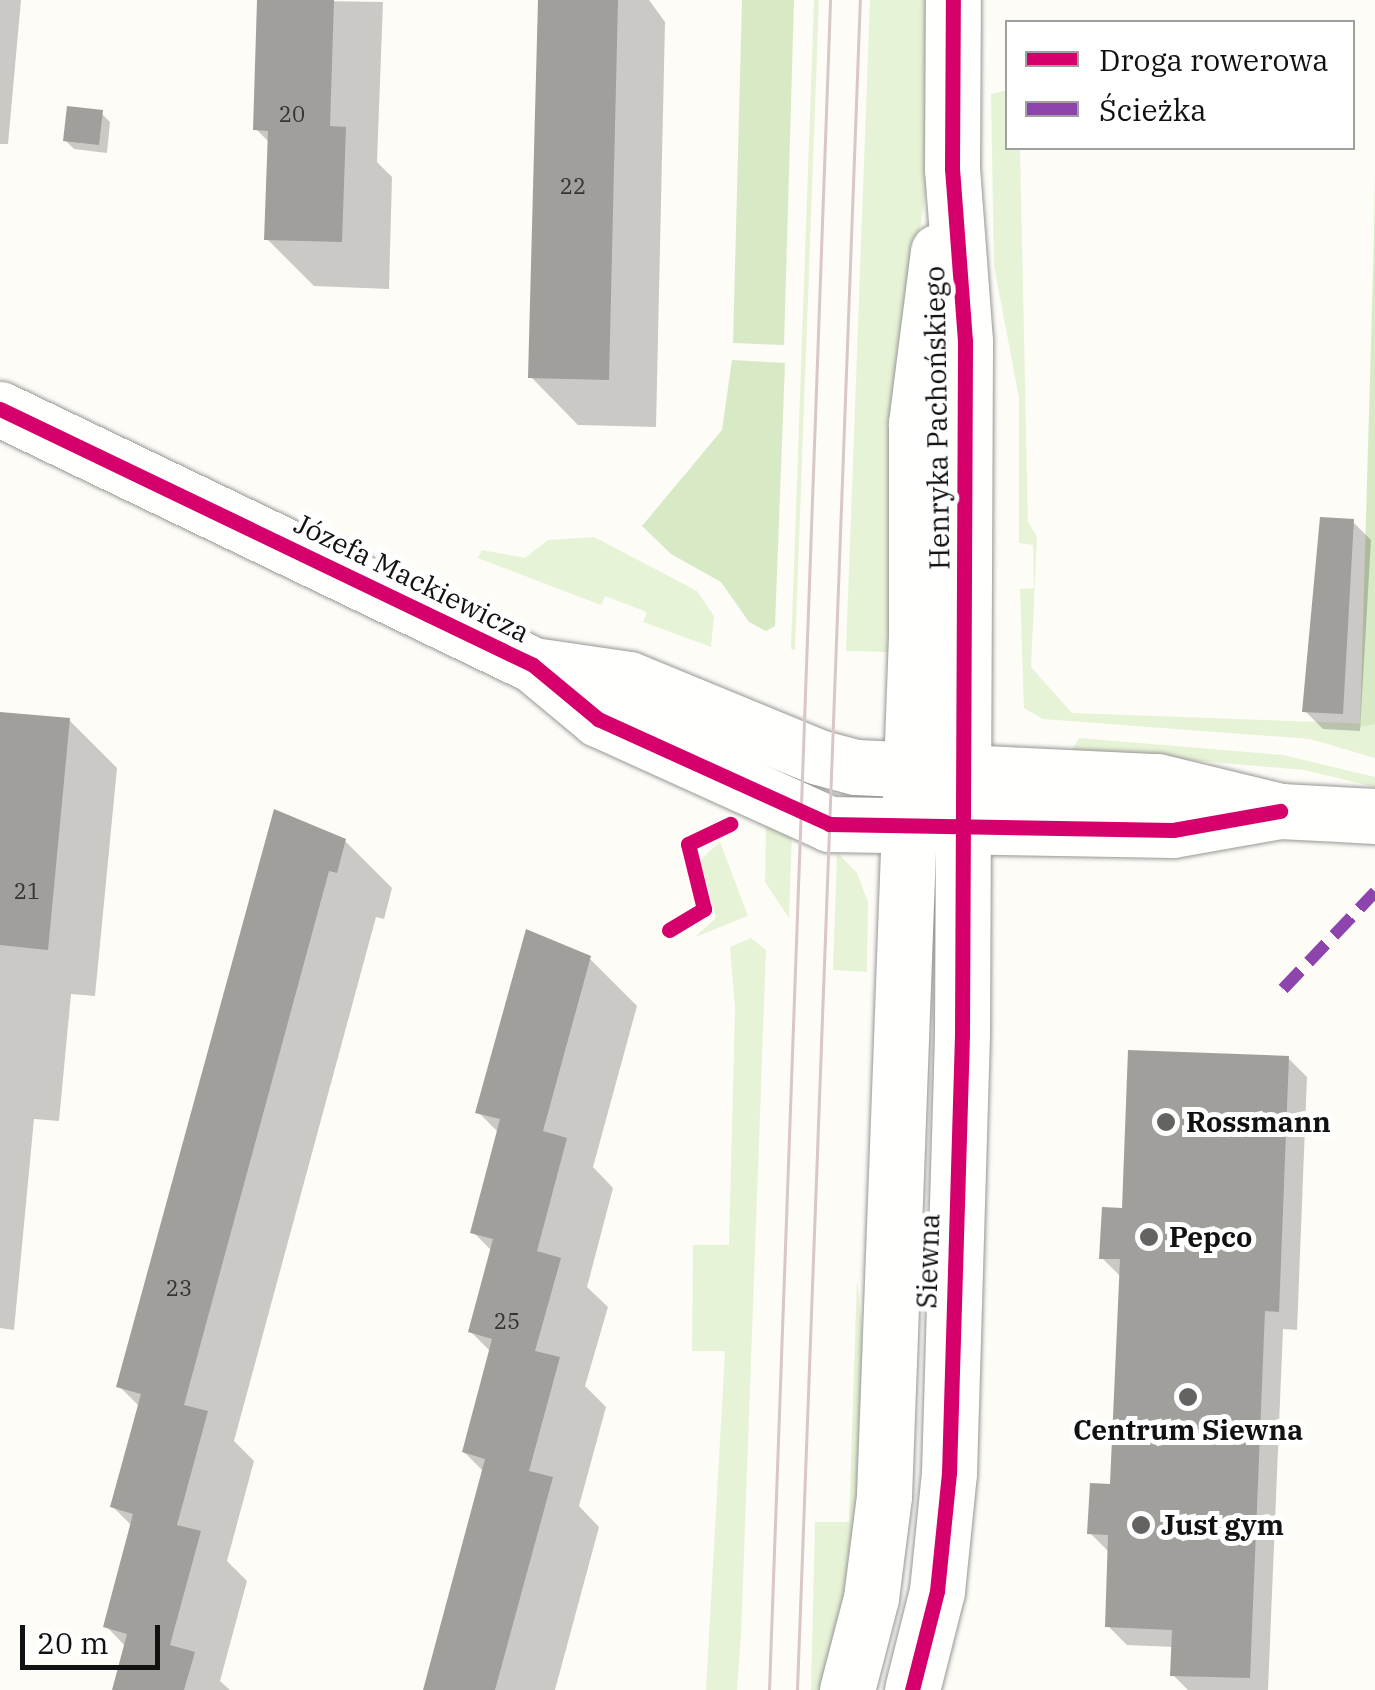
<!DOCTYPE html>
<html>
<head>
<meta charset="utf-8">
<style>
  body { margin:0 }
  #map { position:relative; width:1375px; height:1690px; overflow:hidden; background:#fdfcf7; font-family:"IBM Plex Serif",serif }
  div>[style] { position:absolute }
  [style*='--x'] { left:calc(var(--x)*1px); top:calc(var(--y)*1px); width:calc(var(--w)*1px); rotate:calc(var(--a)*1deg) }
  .green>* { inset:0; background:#e7f3d7 }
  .forest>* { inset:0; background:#d8eac5 }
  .shadow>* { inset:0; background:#0003 }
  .building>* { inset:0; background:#a19f9c }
  .roads { filter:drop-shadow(0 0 2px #979795) drop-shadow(0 0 2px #979795) }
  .tertiary>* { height:55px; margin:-27.5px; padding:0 27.5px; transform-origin:27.5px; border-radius:27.5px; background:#fffffe }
  .tram>* { height:2.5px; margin:-1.25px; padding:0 1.25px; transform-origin:1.25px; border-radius:1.25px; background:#d9c6c7 }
  .quiet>* { height:12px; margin-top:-6px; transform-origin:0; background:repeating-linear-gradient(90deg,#8e44ad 0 25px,transparent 0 37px) }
  .cycleway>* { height:15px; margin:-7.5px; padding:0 7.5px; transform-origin:7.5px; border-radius:7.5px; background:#d6006c }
  .dots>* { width:28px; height:28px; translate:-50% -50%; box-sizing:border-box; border:5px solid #fff; border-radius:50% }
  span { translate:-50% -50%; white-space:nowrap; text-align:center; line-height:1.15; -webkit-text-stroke:10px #fff; paint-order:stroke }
  .number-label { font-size:22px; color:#353434 }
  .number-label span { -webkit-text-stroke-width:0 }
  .street-label { font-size:28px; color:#111 }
  .poi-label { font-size:28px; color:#111; font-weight:700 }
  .left { translate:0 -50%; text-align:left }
  .legend { position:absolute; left:1005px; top:20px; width:350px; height:130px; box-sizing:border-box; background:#fff; border:2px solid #a0a0a0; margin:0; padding:12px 18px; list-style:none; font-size:30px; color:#111 }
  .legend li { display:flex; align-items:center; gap:20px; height:50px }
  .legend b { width:50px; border:2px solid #a0a0a0 }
  .scale { position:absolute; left:20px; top:1625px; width:140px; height:45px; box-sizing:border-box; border:5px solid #111; border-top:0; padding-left:12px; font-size:30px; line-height:35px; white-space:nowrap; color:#111; -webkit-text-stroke:8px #fff; paint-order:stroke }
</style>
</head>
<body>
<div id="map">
  <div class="green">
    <div style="clip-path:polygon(814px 0,819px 0,795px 650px,791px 649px)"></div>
    <div style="clip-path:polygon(870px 0,932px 0,930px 165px,893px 402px,894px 652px,846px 651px)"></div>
    <div style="clip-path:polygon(1007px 90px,1008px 148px,1020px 148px,1028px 522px,1037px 537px,1031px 667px,1072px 713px,1375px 724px,1375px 758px,1310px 739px,1043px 719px,1024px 708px,1020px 589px,1034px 588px,1033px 545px,1019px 543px,1019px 398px,994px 266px,991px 94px)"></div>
    <div style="clip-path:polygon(594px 537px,697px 591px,714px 616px,711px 647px,643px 622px,647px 612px,605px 596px,601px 605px,478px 558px,482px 550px,525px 558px,548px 540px)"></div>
    <div style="clip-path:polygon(1079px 738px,1283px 755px,1375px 777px,1375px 787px,1304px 770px,1072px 750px)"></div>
    <div style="clip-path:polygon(766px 822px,792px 832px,789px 918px,765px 882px)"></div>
    <div style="clip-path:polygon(720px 842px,748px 916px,695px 937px,716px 918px,700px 860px)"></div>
    <div style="clip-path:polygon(837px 852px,857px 873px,868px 902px,867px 972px,833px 970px)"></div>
    <div style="clip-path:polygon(751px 938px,766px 950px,741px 1635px,737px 1690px,706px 1690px,725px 1351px,692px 1351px,693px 1245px,729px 1245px,735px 1008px,730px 947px)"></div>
    <div style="clip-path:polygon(857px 1278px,872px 1431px,829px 1690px,811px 1690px,815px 1522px,849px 1522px)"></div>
  </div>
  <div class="forest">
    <div style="clip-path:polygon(742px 0,794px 0,784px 345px,733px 343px)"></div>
    <div style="clip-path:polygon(1375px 172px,1375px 724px,1360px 727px,1374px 237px)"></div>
    <div style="clip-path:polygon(732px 360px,785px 363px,775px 626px,766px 631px,749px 622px,721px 582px,671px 554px,642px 526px,722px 430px)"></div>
  </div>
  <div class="shadow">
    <div style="clip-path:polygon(0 0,21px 0,8px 144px,0 144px)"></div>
    <div style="clip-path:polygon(260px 0,383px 2px,377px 162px,392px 177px,389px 289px,314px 286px,267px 239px,270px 143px,256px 129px)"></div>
    <div style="clip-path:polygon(540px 0,649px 0,665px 22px,656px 427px,578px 425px,531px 377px)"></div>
    <div style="clip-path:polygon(101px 113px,110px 122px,107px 153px,74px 149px,65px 140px)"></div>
    <div style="clip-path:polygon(1353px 522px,1371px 540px,1360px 731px,1323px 729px,1305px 711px)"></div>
    <div style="clip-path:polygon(69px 720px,117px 768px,95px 996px,71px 994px,59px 1121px,34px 1119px,14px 1330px,0 1328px,0 749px)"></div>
    <div style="clip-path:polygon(275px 813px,345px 841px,392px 888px,384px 919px,376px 917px,234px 1441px,254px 1461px,227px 1561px,247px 1581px,220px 1681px,230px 1690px,114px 1690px,126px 1647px,106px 1626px,133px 1527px,112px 1506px,140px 1407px,119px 1386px)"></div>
    <div style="clip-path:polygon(589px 958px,637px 1006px,593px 1167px,613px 1188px,587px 1287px,608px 1307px,585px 1386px,606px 1407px,579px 1506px,599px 1527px,555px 1690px,425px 1690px,484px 1472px,464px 1452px,491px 1352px,471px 1332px,493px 1252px,473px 1232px,499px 1133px,478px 1112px)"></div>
    <div style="clip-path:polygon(1288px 1058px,1307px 1077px,1297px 1330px,1283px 1329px,1268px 1690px,1188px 1690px,1173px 1675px,1174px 1647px,1127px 1645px,1108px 1626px,1110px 1553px,1090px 1533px,1112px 1486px,1122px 1278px,1102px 1258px,1124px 1210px)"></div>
  </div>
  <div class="building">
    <div style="clip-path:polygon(257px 0,334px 0,330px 126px,346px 127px,342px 242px,264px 240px,268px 131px,253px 130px)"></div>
    <div style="clip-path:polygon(538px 0,618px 0,609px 380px,528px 378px)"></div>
    <div style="clip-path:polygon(67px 106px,103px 110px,99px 145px,63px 141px)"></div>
    <div style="clip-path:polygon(1320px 517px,1354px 519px,1343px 714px,1302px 712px)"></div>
    <div style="clip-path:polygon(0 712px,70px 718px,48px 950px,0 945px)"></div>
    <div style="clip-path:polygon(274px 809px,346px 839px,337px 873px,329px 871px,184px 1405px,208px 1411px,177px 1525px,201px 1531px,170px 1645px,195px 1652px,184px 1690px,112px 1690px,127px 1634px,103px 1627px,133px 1514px,110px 1507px,141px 1394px,116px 1387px)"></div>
    <div style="clip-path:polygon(526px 929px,591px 956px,543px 1131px,567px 1138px,537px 1251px,561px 1258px,535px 1351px,560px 1357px,529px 1471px,553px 1477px,495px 1690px,423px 1690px,485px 1459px,462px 1452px,492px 1339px,468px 1332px,493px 1239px,470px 1233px,500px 1119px,475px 1113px)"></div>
    <div style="clip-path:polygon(1128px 1050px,1289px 1056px,1279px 1312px,1265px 1311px,1250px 1678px,1170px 1676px,1172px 1630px,1105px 1627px,1108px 1535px,1087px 1534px,1090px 1483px,1110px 1484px,1120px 1259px,1099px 1259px,1102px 1207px,1122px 1208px)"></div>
  </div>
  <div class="roads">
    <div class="tertiary">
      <div style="--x:0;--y:409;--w:591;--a:25.65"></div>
      <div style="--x:533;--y:665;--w:85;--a:39.7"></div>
      <div style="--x:598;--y:719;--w:254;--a:24.4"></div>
      <div style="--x:829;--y:824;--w:344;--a:1"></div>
      <div style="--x:1173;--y:830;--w:109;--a:-10.1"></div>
      <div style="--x:533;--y:665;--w:97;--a:8.3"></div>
      <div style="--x:629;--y:679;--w:204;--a:22.4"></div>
      <div style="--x:818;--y:757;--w:39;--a:15"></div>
      <div style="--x:856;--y:767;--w:301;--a:2.7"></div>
      <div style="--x:1157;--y:781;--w:127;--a:13.7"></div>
      <div style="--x:1280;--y:811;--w:95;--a:3"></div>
      <div style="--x:847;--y:1690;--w:95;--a:-75.4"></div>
      <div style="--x:871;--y:1598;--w:103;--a:-82.7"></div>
      <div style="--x:884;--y:1496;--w:862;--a:-87.87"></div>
      <div style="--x:916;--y:635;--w:212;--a:-90"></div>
      <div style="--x:916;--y:423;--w:173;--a:-82.7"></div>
      <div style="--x:912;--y:1690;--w:102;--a:-75.8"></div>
      <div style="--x:937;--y:1591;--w:119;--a:-84.2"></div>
      <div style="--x:949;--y:1473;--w:438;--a:-88.3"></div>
      <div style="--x:962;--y:1035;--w:694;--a:-89.75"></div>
      <div style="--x:965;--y:341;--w:172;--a:-94.3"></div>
      <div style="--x:952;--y:169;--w:169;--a:-89.7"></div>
    </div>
  </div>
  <div class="tram">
    <div style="--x:769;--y:1690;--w:1691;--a:-87.93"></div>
    <div style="--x:797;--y:1690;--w:1691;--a:-87.87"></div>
  </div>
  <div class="quiet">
    <div style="--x:1283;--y:989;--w:134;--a:-46.5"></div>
  </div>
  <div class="cycleway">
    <div style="--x:0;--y:409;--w:591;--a:25.65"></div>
    <div style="--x:533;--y:665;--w:85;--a:39.7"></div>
    <div style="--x:598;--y:719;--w:254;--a:24.4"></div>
    <div style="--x:829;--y:824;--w:344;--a:1"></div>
    <div style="--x:1173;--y:830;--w:109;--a:-10.1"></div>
    <div style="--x:669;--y:930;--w:41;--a:-31"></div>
    <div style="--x:704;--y:909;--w:67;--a:-103.8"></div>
    <div style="--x:688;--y:844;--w:47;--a:-25.5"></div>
    <div style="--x:912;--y:1690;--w:102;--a:-75.8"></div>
    <div style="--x:937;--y:1591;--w:119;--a:-84.2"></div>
    <div style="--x:949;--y:1473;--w:438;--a:-88.3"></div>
    <div style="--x:962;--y:1035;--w:694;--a:-89.75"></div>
    <div style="--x:965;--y:341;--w:172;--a:-94.3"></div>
    <div style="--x:952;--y:169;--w:169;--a:-89.7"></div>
  </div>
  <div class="dots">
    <div style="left:1166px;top:1122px;background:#646362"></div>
    <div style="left:1149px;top:1237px;background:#646362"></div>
    <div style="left:1188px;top:1397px;background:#646362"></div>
    <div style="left:1141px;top:1525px;background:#646362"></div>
  </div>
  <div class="number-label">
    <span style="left:292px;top:114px">20</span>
    <span style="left:573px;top:186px">22</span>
    <span style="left:27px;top:891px">21</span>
    <span style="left:179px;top:1288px">23</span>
    <span style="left:507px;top:1321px">25</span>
  </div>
  <div class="street-label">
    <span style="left:937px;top:418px;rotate:-91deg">Henryka Pachońskiego</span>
    <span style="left:412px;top:578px;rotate:26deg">Józefa Mackiewicza</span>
    <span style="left:928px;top:1261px;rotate:-88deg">Siewna</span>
  </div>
  <div class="poi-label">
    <span class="left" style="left:1186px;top:1122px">Rossmann</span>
    <span class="left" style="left:1169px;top:1237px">Pepco</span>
    <span style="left:1188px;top:1430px">Centrum Siewna</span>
    <span class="left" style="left:1161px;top:1525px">Just gym</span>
  </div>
  <ul class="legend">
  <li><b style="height:12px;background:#d6006c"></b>Droga rowerowa</li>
  <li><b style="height:12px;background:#8e44ad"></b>Ścieżka</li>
  </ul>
  <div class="scale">20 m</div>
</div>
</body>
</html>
